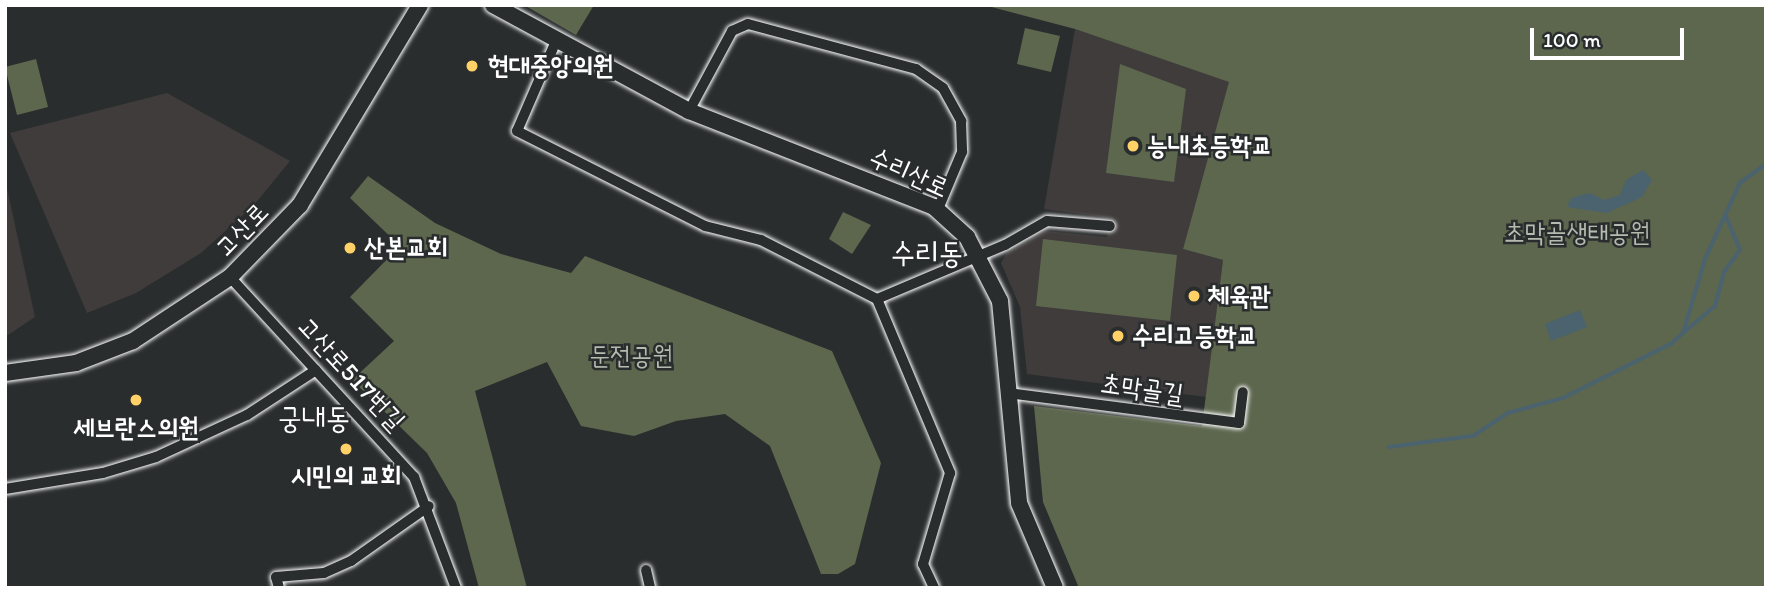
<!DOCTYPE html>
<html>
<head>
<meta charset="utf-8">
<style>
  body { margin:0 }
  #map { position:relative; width:1771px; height:593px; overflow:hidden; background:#2a2d2e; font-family:Itim,"Poor Story",sans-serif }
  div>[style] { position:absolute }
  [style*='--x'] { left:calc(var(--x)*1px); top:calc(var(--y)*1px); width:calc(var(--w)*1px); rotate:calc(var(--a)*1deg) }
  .built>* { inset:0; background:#3f3c3b }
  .green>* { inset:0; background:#5d674e }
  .water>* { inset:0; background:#4b626f }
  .stream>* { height:3.5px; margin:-1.75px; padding:0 1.75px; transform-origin:1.75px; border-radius:1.75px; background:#4b626f }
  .roads { filter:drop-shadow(0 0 2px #fff) drop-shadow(0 0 2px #fff) }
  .street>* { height:10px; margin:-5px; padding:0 5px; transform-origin:5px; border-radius:5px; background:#2a2d2e }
  .secondary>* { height:16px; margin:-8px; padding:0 8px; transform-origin:8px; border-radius:8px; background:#2a2d2e }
  .dots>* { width:19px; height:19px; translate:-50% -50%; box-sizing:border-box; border:4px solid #2a2d2e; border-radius:50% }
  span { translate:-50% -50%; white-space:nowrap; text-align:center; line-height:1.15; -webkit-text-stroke:5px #2a2d2e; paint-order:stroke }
  .poi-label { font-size:26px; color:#fff; font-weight:700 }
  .left { translate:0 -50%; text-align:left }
  .street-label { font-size:26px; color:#fff }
  .park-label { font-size:26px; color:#b6bbaf }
  .quarter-label { font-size:30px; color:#fff }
  .frame { position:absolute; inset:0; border:7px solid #fff; pointer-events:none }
  .scale { position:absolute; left:1530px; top:28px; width:154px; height:32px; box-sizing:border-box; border:4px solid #fff; border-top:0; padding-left:9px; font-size:21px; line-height:24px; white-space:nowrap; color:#fff; -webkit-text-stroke:5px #2a2d2e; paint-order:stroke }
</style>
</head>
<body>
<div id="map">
  <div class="built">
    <div style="clip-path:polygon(1075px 29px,1230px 82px,1183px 249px,1223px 260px,1206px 397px,1027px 374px,1020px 307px,1001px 263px,1006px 254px,1046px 231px,1107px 237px,1111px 218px,1044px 209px)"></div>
    <div style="clip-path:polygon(167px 93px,290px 161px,254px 205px,201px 253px,136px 293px,87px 313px,10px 133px)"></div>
    <div style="clip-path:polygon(5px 179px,35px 317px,8px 335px,5px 335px)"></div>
  </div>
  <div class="green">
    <div style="clip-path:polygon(524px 5px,594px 5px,576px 35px)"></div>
    <div style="clip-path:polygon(984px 5px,1766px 5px,1766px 588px,1079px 588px,1043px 502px,1034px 406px,1202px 426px,1223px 260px,1183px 249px,1229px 82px,1075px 29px)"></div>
    <div style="clip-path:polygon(1025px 28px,1060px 36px,1051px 72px,1017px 64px)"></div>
    <div style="clip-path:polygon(36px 59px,48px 107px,17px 115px,5px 67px)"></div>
    <div style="clip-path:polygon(1120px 64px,1186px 89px,1174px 182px,1106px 173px)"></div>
    <div style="clip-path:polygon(368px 176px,435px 223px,501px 254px,571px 273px,585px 256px,832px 351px,881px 463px,855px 564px,838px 574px,821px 574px,770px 446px,725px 414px,676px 421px,634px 436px,581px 426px,547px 362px,475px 391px,527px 588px,479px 588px,456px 503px,427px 453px,352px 380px,394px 341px,350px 297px,400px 246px,350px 198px)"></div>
    <div style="clip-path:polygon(843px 212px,871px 225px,852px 254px,829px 239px)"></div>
    <div style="clip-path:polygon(1043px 239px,1177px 255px,1170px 321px,1036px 306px)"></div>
  </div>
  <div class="water">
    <div style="clip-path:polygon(1643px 170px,1652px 180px,1642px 197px,1607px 213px,1567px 207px,1571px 198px,1590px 193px,1604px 200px,1620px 195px,1626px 180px)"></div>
    <div style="clip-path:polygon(1580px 310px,1587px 327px,1551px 341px,1545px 324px)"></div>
  </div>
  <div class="stream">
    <div style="--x:1683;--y:333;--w:42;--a:-40.2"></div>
    <div style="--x:1715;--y:306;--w:35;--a:-75"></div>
    <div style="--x:1724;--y:272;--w:27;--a:-54"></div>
    <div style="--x:1740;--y:250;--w:38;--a:-113"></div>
    <div style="--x:1389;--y:447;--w:85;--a:-7.5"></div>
    <div style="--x:1473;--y:436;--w:42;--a:-33.3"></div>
    <div style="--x:1508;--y:413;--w:57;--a:-15.3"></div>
    <div style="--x:1563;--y:398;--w:121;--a:-26.6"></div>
    <div style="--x:1671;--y:344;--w:16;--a:-43"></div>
    <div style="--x:1683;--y:333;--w:77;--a:-73.4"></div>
    <div style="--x:1705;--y:259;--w:84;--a:-65.3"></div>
    <div style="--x:1740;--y:183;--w:32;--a:-36"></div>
  </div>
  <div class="roads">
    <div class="street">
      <div style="--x:556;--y:41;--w:98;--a:113.4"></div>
      <div style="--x:517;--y:131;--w:211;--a:26.8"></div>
      <div style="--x:705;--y:226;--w:58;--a:14"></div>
      <div style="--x:761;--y:240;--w:130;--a:27"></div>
      <div style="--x:877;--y:299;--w:189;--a:67.2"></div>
      <div style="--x:950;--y:473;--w:95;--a:106.5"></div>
      <div style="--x:923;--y:564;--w:26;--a:65"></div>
      <div style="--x:689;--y:111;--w:91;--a:-61.7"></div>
      <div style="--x:732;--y:31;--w:17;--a:-24"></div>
      <div style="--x:748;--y:24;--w:174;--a:15"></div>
      <div style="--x:916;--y:69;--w:33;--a:35"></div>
      <div style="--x:943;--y:88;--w:38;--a:61"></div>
      <div style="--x:961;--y:121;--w:31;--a:88"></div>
      <div style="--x:962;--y:152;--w:62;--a:112.8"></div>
      <div style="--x:230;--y:277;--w:272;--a:47.4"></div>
      <div style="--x:414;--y:477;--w:119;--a:69.3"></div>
      <div style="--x:877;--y:299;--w:139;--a:-22.9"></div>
      <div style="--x:1005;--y:245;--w:48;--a:-29.7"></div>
      <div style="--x:1047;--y:221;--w:63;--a:4.5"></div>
      <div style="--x:1008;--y:393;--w:233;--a:7.4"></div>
      <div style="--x:1239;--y:423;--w:31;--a:-83"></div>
      <div style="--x:5;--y:489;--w:99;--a:-9.3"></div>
      <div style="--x:103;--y:473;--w:55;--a:-16.8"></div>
      <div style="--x:156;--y:457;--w:100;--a:-24.8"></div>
      <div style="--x:247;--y:415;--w:82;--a:-33.1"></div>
      <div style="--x:646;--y:570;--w:18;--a:77"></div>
      <div style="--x:279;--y:588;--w:11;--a:-105"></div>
      <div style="--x:276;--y:577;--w:48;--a:-4.8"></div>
      <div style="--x:324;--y:573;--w:30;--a:-24"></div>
      <div style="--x:351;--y:561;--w:95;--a:-35.2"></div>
    </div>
    <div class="secondary">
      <div style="--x:493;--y:5;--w:223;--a:28.4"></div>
      <div style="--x:689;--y:111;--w:263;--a:21.4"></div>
      <div style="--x:934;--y:207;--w:45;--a:42.3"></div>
      <div style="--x:967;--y:237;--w:72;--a:62.7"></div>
      <div style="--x:1000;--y:301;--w:203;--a:84.6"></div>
      <div style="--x:1019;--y:503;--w:92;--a:67"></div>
      <div style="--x:5;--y:373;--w:72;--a:-8"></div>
      <div style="--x:76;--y:363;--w:61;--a:-21.1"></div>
      <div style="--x:133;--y:341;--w:116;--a:-33.4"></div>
      <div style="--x:230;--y:277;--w:100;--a:-45.8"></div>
      <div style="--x:300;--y:205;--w:233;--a:-59"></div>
    </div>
  </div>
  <div class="dots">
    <div style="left:472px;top:66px;background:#ffd166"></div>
    <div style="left:1133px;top:146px;background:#ffd166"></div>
    <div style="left:350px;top:248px;background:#ffd166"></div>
    <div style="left:1194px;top:296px;background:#ffd166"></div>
    <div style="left:1118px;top:336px;background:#ffd166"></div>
    <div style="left:136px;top:400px;background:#ffd166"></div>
    <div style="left:346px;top:449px;background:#ffd166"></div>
  </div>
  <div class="poi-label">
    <span class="left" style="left:488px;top:66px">현대중앙의원</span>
    <span class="left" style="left:1147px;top:146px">능내초등학교</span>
    <span class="left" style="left:364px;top:248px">산본교회</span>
    <span class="left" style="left:1208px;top:296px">체육관</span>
    <span class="left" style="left:1132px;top:336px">수리고등학교</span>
    <span style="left:136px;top:428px">세브란스의원</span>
    <span style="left:346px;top:476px">시민의 교회</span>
  </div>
  <div class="street-label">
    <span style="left:909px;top:173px;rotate:24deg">수리산로</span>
    <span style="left:242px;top:230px;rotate:-46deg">고산로</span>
    <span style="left:351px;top:374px;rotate:47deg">고산로517번길</span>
    <span style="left:1142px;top:389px;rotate:8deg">초막골길</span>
  </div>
  <div class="park-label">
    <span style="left:1577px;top:233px">초막골생태공원</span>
    <span style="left:631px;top:356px">둔전공원</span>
  </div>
  <div class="quarter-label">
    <span style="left:927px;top:253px">수리동</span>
    <span style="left:314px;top:418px">궁내동</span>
  </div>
  <div class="frame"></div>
  <div class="scale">100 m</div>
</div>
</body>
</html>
